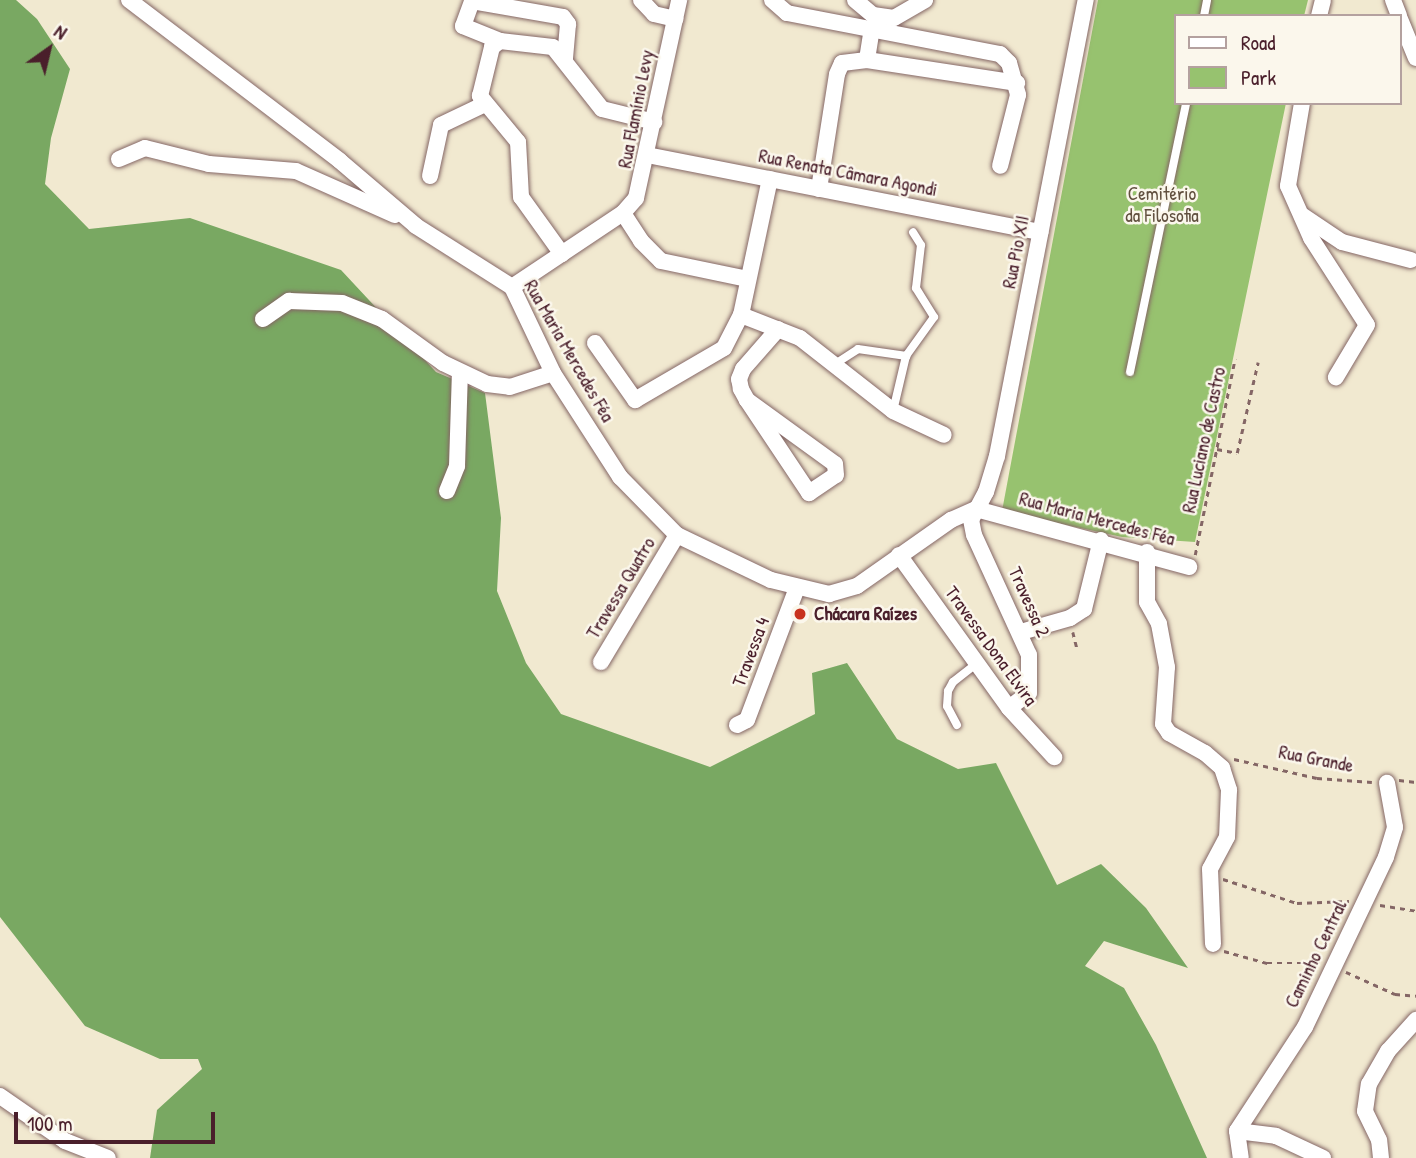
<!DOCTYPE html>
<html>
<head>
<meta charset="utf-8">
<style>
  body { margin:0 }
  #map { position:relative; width:1416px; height:1158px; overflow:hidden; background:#f1e9d0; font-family:"Patrick Hand",sans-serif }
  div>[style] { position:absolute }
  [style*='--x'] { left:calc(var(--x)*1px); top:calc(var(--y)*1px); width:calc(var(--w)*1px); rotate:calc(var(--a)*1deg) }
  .green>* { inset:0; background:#97c26f }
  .forest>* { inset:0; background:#79a862 }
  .path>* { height:2.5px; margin-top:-1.25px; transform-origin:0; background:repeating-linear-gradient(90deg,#846665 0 5px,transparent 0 10px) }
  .roads { filter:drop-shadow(0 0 2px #846665) drop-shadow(0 0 2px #846665) }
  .lane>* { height:8px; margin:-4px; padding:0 4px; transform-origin:4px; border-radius:4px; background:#fff }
  .street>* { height:16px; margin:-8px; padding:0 8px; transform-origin:8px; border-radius:8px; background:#fff }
  .dots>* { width:19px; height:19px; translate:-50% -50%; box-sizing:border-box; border:4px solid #fbf7ec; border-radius:50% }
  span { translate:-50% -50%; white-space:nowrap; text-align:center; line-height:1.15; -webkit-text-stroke:5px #fbf7ec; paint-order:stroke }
  .street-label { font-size:19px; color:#4a1f2b }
  .park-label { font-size:19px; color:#61503f }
  .poi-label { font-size:19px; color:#4a1f2b; font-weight:700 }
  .left { translate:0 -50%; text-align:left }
  .legend { position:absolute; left:1174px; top:14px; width:228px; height:91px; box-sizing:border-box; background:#fbf7ec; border:2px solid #b4a19f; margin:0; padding:9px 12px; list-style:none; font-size:21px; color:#4a1f2b }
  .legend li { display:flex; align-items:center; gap:14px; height:35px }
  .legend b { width:35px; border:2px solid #b4a19f }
  .north { position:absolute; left:14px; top:14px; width:70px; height:70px; -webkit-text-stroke:5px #fbf7ec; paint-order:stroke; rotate:34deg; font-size:19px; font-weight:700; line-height:28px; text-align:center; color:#4a1f2b }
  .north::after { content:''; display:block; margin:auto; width:24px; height:32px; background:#4a1f2b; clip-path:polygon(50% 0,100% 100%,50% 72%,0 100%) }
  .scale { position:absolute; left:14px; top:1112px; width:201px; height:32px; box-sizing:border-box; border:4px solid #4a1f2b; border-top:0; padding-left:9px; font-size:21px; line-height:24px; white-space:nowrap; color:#4a1f2b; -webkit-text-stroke:5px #fbf7ec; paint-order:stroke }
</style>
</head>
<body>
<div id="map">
  <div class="green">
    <div style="clip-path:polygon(1098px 0,1308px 0,1304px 16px,1176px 16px,1176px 103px,1286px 103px,1195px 542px,1122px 537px,1002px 511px)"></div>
  </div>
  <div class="forest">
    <div style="clip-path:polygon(0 0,16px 0,37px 19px,70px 69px,51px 138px,45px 184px,89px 229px,190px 218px,341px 270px,436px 372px,485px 393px,501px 518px,497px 591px,526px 663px,561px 714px,710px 767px,815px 714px,812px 673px,847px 663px,897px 739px,958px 769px,996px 763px,1057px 885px,1101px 864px,1146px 908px,1188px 968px,1104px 941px,1085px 966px,1124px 988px,1156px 1045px,1207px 1158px,150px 1158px,157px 1110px,202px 1069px,198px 1059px,160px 1059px,85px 1026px,0 917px)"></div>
  </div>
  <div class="path">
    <div style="--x:1217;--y:449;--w:20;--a:11"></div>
    <div style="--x:1237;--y:453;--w:93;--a:-77"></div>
    <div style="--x:1195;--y:555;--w:200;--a:-78.5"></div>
    <div style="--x:1073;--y:632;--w:16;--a:76"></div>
    <div style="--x:1234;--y:759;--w:85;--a:12.9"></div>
    <div style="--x:1317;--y:778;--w:55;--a:4.2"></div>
    <div style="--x:1399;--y:780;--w:17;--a:7"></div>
    <div style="--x:1223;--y:879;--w:78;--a:18"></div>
    <div style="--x:1297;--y:903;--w:52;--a:-2.2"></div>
    <div style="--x:1380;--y:905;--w:36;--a:9"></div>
    <div style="--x:1224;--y:951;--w:45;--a:15.6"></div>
    <div style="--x:1267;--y:963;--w:53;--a:0"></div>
    <div style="--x:1346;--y:972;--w:54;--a:24.2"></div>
    <div style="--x:1395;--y:994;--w:21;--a:5"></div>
  </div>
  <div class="roads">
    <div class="lane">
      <div style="--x:1204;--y:16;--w:16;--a:-79"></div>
      <div style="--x:835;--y:364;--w:27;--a:-33"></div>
      <div style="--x:858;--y:349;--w:49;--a:8.3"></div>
      <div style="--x:1130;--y:372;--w:275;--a:-78.2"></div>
      <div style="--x:893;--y:411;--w:57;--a:-76.7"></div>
      <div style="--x:906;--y:356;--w:48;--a:-54.3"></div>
      <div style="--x:934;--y:317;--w:34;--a:-122"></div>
      <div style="--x:916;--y:288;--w:43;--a:-83.4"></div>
      <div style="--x:921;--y:245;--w:15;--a:-122"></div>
      <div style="--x:957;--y:725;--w:21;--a:-118"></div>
      <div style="--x:947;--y:706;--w:15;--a:-86"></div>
      <div style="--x:948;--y:691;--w:10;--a:-61"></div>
      <div style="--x:953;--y:682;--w:31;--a:-38"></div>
    </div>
    <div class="street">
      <div style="--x:129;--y:0;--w:265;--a:37.3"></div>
      <div style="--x:340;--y:161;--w:100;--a:40.5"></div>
      <div style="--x:416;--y:226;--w:114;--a:32.4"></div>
      <div style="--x:512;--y:287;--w:95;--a:64.5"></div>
      <div style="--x:553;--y:373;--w:124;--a:57.2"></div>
      <div style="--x:620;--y:477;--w:81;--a:45.5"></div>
      <div style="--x:677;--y:535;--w:104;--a:25.6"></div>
      <div style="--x:771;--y:580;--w:60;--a:13.6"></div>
      <div style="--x:829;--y:594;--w:29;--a:-16"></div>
      <div style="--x:857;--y:586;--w:115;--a:-35.1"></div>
      <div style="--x:951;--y:520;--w:27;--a:-24"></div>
      <div style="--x:976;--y:509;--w:221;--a:15.2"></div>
      <div style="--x:641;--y:0;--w:19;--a:47"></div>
      <div style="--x:654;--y:14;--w:22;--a:13"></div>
      <div style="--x:772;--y:0;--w:20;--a:41"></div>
      <div style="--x:787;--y:13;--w:217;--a:10.9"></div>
      <div style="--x:1000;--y:54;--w:13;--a:45"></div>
      <div style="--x:1009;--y:63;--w:33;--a:74"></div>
      <div style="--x:1018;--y:95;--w:73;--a:104.2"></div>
      <div style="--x:855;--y:0;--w:23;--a:40"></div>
      <div style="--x:873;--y:15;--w:21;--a:8"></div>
      <div style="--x:894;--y:18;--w:36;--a:-30"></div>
      <div style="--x:1393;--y:0;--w:17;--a:69"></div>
      <div style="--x:1319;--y:16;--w:16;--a:-76"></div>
      <div style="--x:1400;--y:19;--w:42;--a:67.7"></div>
      <div style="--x:872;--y:28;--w:32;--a:99"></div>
      <div style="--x:867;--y:60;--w:152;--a:8.7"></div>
      <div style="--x:500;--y:41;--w:40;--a:-158"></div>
      <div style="--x:463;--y:26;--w:27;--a:-70"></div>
      <div style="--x:472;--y:1;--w:92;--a:10"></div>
      <div style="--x:563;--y:17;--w:9;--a:54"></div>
      <div style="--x:568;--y:24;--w:35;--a:95"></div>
      <div style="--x:1302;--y:103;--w:84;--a:99.6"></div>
      <div style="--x:1288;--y:186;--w:57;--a:66.1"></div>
      <div style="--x:1311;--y:238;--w:103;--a:57.2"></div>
      <div style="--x:1367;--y:325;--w:61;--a:120.8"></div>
      <div style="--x:647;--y:155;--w:401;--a:11.1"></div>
      <div style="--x:119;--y:159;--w:28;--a:-23"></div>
      <div style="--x:145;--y:148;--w:66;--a:14"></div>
      <div style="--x:209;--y:164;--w:87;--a:4.6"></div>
      <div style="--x:296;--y:171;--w:108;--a:24"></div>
      <div style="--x:430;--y:176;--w:52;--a:-77.8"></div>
      <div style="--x:441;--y:125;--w:47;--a:-25.5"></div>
      <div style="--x:819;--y:189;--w:116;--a:-81.1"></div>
      <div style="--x:837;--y:74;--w:12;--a:-66"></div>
      <div style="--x:842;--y:63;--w:25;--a:-7"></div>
      <div style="--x:623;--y:213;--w:33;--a:57"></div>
      <div style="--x:641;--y:241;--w:28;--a:45"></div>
      <div style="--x:661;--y:261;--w:89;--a:11.7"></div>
      <div style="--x:1303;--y:216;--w:47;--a:33.7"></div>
      <div style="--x:1342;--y:242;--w:71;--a:14.6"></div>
      <div style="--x:562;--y:254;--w:70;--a:-125.7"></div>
      <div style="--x:521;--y:197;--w:55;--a:-93.1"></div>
      <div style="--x:518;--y:142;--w:60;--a:-129.6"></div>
      <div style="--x:480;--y:96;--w:50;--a:-76.2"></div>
      <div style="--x:492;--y:47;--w:10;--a:-37"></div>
      <div style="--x:500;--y:41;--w:53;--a:6.5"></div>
      <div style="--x:553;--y:47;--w:79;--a:51.7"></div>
      <div style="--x:602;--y:109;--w:54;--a:14"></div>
      <div style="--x:512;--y:287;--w:133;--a:-33.7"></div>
      <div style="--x:623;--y:213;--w:20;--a:-49"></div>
      <div style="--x:636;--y:198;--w:203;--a:-77.7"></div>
      <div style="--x:741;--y:315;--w:63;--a:21.3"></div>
      <div style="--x:800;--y:338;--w:118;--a:38.1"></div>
      <div style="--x:893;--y:411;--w:56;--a:25.2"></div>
      <div style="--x:263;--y:319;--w:32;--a:-35"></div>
      <div style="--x:289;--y:301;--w:53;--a:2.2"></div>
      <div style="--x:342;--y:303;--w:43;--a:21.8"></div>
      <div style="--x:382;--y:319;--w:75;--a:35.8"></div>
      <div style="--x:443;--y:363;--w:49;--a:25.5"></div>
      <div style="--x:487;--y:384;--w:23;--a:7"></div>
      <div style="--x:510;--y:387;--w:45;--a:-18"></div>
      <div style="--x:595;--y:343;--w:70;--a:54.9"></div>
      <div style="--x:635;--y:400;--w:103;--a:-30.3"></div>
      <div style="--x:724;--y:348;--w:37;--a:-63"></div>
      <div style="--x:741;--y:315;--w:139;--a:-78"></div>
      <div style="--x:747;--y:400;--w:112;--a:56.3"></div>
      <div style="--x:809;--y:493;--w:32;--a:-34"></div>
      <div style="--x:836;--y:475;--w:11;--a:-95"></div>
      <div style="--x:835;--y:464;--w:109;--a:-144"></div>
      <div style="--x:747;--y:400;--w:13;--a:-119"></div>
      <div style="--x:741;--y:389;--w:10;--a:-101"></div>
      <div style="--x:739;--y:379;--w:11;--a:-68"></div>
      <div style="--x:743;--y:369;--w:53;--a:-48.8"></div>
      <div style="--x:447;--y:491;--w:27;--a:-68"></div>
      <div style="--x:457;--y:466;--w:93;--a:-88.2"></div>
      <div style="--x:1147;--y:552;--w:50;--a:90"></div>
      <div style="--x:1147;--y:602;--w:25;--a:61"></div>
      <div style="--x:1159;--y:624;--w:44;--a:79.5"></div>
      <div style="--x:1167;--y:667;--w:57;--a:94"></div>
      <div style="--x:1163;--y:724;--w:11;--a:56"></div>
      <div style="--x:1169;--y:733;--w:41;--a:29.1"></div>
      <div style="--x:1205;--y:753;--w:23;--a:41"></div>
      <div style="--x:1222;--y:768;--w:23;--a:72"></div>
      <div style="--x:1229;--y:790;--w:47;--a:92.4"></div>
      <div style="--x:1227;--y:837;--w:36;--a:118"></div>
      <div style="--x:1210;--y:869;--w:75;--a:87.7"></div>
      <div style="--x:899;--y:555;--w:188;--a:54.3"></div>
      <div style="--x:1009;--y:708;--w:67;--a:47.4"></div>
      <div style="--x:1021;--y:632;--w:51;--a:-15.9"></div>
      <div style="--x:1070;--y:618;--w:17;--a:-33"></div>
      <div style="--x:1084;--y:609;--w:71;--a:-76.2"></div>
      <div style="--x:601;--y:662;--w:148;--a:-59.1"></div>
      <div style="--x:1009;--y:708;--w:25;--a:-37"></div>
      <div style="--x:1029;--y:693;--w:38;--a:-90"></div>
      <div style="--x:1029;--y:655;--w:132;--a:-114.6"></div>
      <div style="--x:974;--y:535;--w:15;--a:-101"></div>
      <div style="--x:971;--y:520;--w:32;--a:-62"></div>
      <div style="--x:986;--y:492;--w:38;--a:-73"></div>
      <div style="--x:997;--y:456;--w:465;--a:-79"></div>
      <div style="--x:737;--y:725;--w:11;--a:-27"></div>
      <div style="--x:747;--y:720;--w:141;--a:-69.3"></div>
      <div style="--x:0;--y:1096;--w:79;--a:34.7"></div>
      <div style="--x:65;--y:1141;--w:46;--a:21.6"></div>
      <div style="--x:1237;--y:1131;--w:124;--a:-56.8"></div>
      <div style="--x:1305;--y:1027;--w:188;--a:-64.5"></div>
      <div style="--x:1386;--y:857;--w:31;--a:-73"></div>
      <div style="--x:1395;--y:827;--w:45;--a:-100.3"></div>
      <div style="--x:1237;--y:1131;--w:39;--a:7"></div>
      <div style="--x:1276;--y:1136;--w:52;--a:25.1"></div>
      <div style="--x:1237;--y:1131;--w:27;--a:82"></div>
      <div style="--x:1381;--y:1158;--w:18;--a:-96"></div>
      <div style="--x:1379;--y:1140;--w:32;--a:-116"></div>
      <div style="--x:1365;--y:1111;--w:27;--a:-82"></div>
      <div style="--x:1369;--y:1084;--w:38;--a:-60"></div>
      <div style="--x:1388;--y:1051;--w:42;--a:-47.9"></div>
    </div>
  </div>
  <div class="dots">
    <div style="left:800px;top:614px;background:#c8321e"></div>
  </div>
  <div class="street-label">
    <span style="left:636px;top:109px;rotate:-79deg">Rua Flamínio Levy</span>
    <span style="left:848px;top:173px;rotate:11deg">Rua Renata Câmara Agondi</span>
    <span style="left:1016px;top:252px;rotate:-79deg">Rua Pio XII</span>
    <span style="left:569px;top:351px;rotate:60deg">Rua Maria Mercedes Féa</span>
    <span style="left:1204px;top:440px;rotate:-78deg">Rua Luciano de Castro</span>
    <span style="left:1097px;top:519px;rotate:15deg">Rua Maria Mercedes Féa</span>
    <span style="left:621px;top:588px;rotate:-59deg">Travessa Quatro</span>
    <span style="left:1029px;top:602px;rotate:66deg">Travessa 2</span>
    <span style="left:991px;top:646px;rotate:54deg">Travessa Dona Elvira</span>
    <span style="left:751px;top:652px;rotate:-69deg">Travessa 4</span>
    <span style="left:1316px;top:759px;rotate:11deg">Rua Grande</span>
    <span style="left:1316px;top:954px;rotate:-64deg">Caminho Central</span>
  </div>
  <div class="park-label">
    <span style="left:1162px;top:205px">Cemitério<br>da Filosofia</span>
  </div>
  <div class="poi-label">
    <span class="left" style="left:814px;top:614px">Chácara Raízes</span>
  </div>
  <ul class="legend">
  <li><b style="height:9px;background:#fff"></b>Road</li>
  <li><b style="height:19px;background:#97c26f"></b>Park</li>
  </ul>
  <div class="north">N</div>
  <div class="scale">100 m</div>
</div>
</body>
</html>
